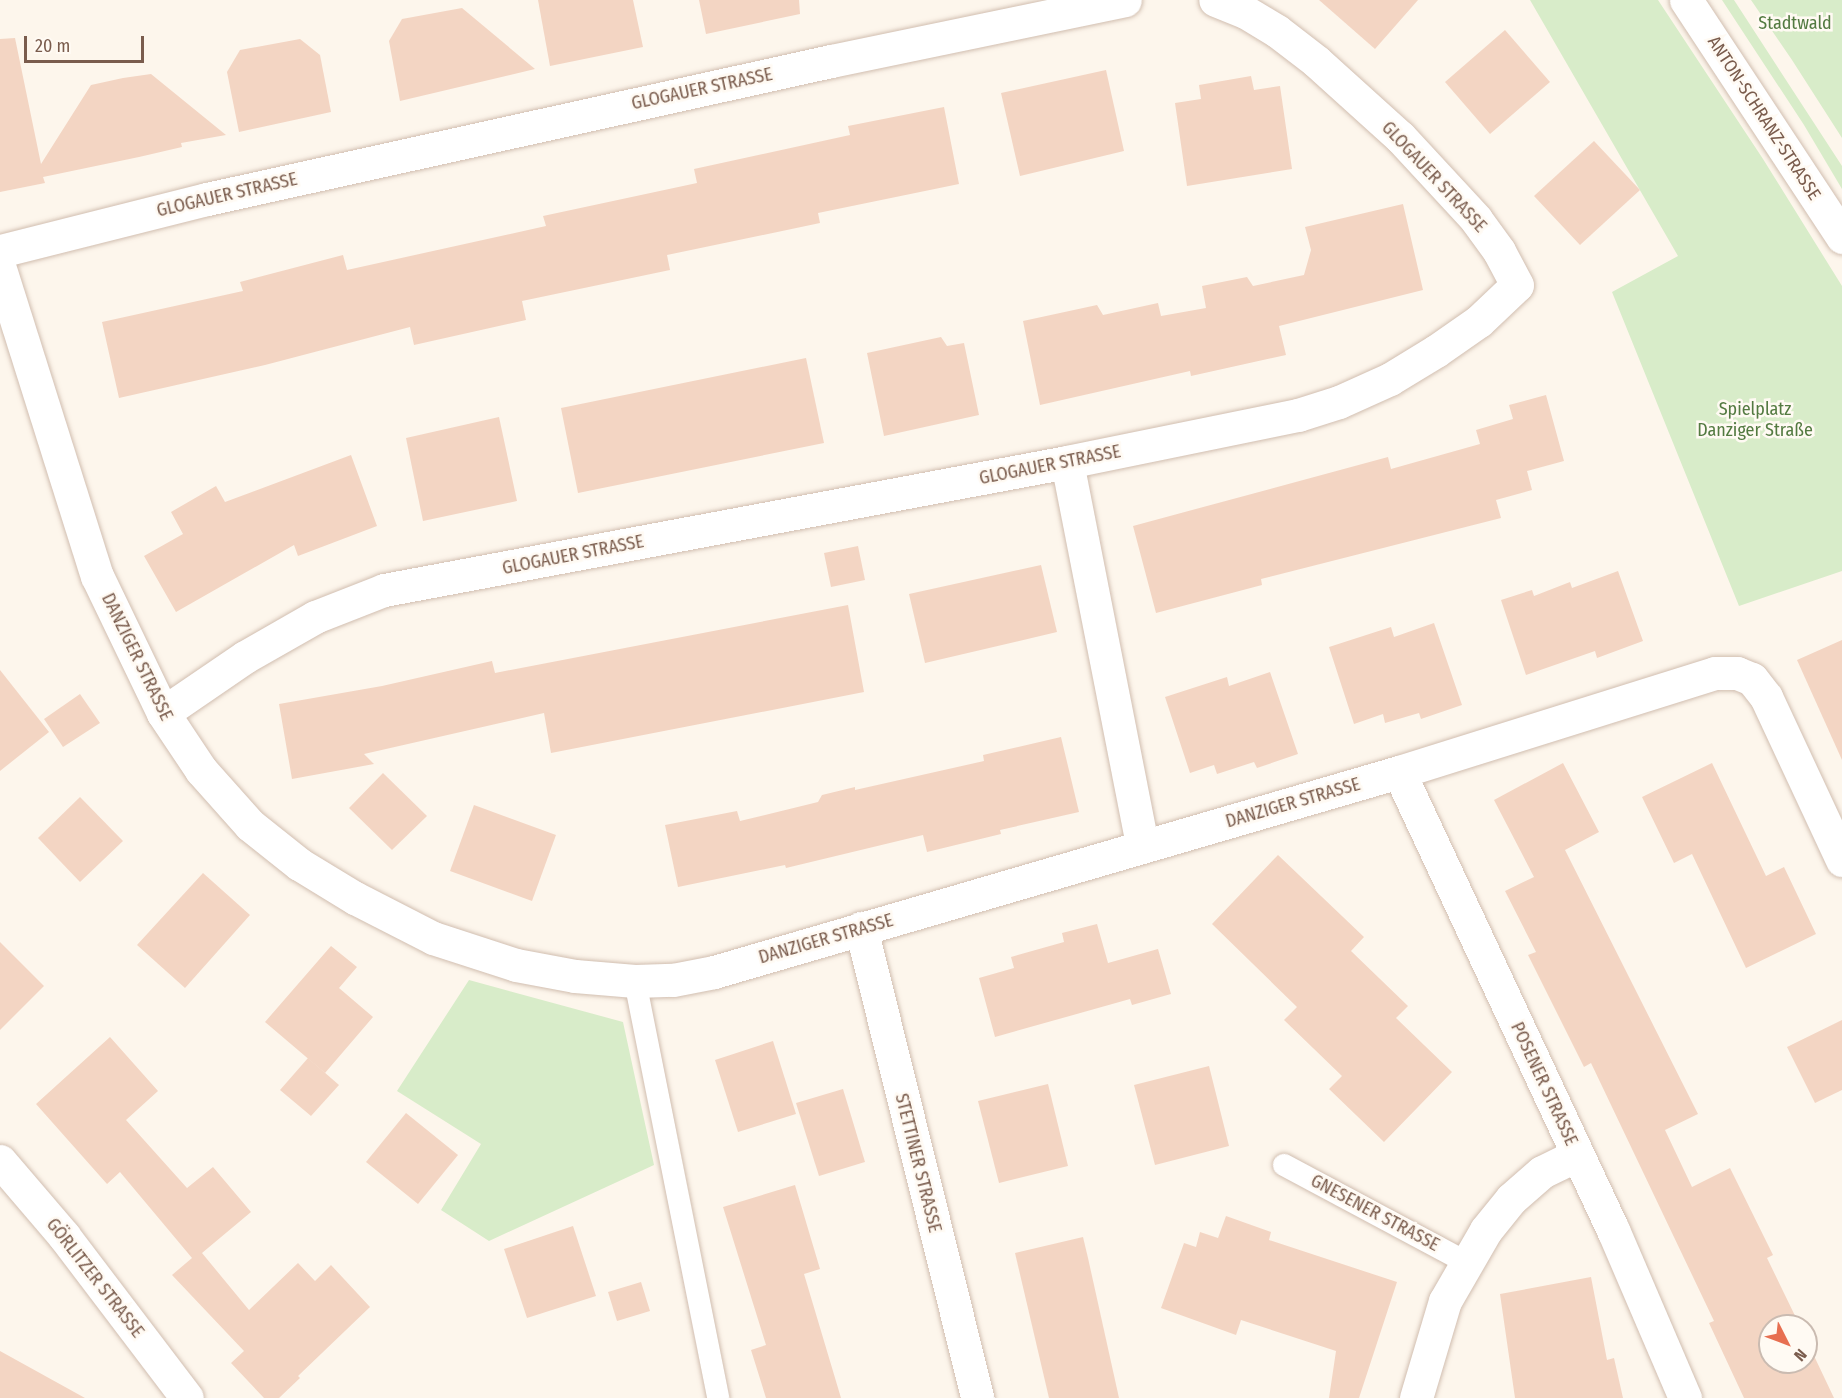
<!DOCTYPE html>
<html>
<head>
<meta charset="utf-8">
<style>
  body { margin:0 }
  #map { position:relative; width:1842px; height:1398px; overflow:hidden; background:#fdf6ec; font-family:"Fira Sans Condensed",sans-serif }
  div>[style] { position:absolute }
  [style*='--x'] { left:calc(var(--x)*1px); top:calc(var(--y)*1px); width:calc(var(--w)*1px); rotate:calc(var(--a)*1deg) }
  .green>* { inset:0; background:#d8ecc9 }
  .building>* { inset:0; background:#f3d5c3 }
  .roads { filter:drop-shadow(0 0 2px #d1beb0) drop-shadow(0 0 2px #d1beb0) }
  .lane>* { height:22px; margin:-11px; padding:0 11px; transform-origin:11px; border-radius:11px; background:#fff }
  .street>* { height:33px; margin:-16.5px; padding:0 16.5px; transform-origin:16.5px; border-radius:16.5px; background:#fff }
  .secondary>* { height:33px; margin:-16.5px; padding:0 16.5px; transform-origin:16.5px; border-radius:16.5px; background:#fff }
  span { translate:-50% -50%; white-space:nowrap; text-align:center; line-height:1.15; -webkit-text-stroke:5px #fffaf3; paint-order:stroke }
  .park-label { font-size:18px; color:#537a41 }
  .street-label { font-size:18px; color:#7a5c4d }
  .north { position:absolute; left:1758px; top:1314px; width:60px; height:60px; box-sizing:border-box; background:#fffaf3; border:2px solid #cabbb1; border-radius:50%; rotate:132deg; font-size:16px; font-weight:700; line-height:24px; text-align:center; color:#7a5c4d }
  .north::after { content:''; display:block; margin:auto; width:21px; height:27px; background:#e76f51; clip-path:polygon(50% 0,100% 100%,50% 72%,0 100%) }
  .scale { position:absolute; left:24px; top:36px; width:120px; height:27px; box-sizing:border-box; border:3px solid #7a5c4d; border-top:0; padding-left:8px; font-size:18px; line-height:21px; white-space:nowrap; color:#7a5c4d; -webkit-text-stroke:4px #fffaf3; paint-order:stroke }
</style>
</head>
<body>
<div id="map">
  <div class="green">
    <div style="clip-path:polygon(1530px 0,1658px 0,1763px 159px,1842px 286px,1842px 571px,1739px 606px,1612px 292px,1678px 256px)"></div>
    <div style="clip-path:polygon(1722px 0,1734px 0,1842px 166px,1842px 189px,1804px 125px)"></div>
    <div style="clip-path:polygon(1751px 0,1842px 0,1842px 138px,1792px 60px)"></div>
    <div style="clip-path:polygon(469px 980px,623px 1022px,654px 1165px,489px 1241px,441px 1210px,481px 1144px,397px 1091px)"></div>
  </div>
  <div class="building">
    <div style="clip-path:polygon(538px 0,633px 0,643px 47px,550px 66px)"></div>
    <div style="clip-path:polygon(699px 0,799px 0,800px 14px,706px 34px)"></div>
    <div style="clip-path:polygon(1319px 0,1418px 0,1375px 49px)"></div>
    <div style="clip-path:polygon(462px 8px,535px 69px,400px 101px,389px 41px,402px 19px)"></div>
    <div style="clip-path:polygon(1505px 30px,1550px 82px,1490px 134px,1445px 82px)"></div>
    <div style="clip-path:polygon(15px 38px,41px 164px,91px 85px,123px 78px,151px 74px,226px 135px,181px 143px,182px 147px,139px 157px,43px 177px,45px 183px,0 192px,0 39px)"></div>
    <div style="clip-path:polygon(300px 39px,320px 55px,331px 112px,239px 132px,227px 72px,240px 50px)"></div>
    <div style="clip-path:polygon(1106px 70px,1124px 151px,1020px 176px,1001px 93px)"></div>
    <div style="clip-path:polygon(1251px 76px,1254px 90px,1280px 86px,1292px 169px,1187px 186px,1175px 103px,1201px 99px,1199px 85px)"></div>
    <div style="clip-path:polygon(944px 107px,959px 184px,818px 213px,820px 223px,667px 255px,670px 270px,522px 301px,526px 320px,414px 345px,410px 327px,265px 365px,119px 398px,102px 322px,243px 291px,240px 282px,343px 255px,347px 270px,546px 226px,543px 216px,697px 183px,694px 169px,850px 135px,848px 126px)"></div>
    <div style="clip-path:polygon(1594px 141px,1640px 190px,1580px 245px,1534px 196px)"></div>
    <div style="clip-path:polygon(1403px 204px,1423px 290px,1279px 326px,1286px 355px,1191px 376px,1190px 371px,1040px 405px,1023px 321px,1097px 305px,1103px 315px,1158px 303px,1161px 316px,1206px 308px,1202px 286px,1247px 277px,1253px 286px,1304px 275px,1311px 250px,1305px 227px)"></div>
    <div style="clip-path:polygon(941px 337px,947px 346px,964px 343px,979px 415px,884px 436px,867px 353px)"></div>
    <div style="clip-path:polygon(806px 358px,824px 443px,578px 493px,561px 408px)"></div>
    <div style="clip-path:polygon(1546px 395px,1564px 461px,1527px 471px,1532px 490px,1496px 500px,1501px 518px,1261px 579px,1262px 585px,1156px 613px,1133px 526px,1388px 457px,1391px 469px,1480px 444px,1476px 430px,1513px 419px,1509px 405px)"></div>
    <div style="clip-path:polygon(499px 417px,517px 501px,423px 521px,406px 438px)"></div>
    <div style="clip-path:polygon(351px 455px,377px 526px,298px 556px,294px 545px,176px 612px,144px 556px,183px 534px,171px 512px,216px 486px,225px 502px)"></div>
    <div style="clip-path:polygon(858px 546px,865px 580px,831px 587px,824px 553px)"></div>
    <div style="clip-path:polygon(1041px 565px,1057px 632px,925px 663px,909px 594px)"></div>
    <div style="clip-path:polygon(1618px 571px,1643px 641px,1597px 658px,1595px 651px,1526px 675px,1501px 600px,1532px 590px,1534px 596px,1570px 582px,1572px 588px)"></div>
    <div style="clip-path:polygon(848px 605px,864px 692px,551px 753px,544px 713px,364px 754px,374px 764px,292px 779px,279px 704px,382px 686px,492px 661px,495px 673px)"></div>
    <div style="clip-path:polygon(1434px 623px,1462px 705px,1421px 719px,1419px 713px,1385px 723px,1383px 714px,1354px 724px,1329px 647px,1391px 627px,1394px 637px)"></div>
    <div style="clip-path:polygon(1842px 640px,1842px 760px,1797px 660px)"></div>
    <div style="clip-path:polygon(0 670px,49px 732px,0 771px)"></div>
    <div style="clip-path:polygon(1270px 672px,1298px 754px,1257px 768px,1254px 762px,1217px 774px,1214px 765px,1190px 773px,1165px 697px,1227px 677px,1229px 686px)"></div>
    <div style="clip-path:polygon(80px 694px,100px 723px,63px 747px,44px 719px)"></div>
    <div style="clip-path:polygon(1061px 737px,1079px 812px,1000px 830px,1001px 834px,927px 852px,923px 835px,786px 868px,785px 865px,678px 887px,665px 825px,737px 811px,740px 821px,818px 802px,822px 795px,855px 787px,855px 790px,984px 761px,983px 755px)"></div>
    <div style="clip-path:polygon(1563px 763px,1599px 832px,1565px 850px,1698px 1114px,1665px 1130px,1692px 1187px,1730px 1168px,1773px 1255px,1767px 1258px,1800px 1326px,1770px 1326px,1770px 1362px,1806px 1362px,1806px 1339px,1834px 1398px,1744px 1398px,1709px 1323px,1714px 1321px,1591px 1063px,1584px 1067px,1528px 955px,1536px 952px,1505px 891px,1534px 877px,1494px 800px)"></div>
    <div style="clip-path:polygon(1712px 763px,1766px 876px,1784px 867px,1816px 934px,1746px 968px,1692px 854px,1674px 863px,1642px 797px)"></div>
    <div style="clip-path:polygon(383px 773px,427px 816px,392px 850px,349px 808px)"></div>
    <div style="clip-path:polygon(80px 797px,123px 841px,80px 882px,38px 838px)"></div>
    <div style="clip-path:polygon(474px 805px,556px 835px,532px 901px,450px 871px)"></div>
    <div style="clip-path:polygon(1278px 855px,1364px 937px,1351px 951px,1408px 1006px,1396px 1018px,1452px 1072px,1384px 1142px,1329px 1089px,1342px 1076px,1284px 1020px,1297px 1007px,1212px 924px)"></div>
    <div style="clip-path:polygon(203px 873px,250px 915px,185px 988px,137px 945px)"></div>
    <div style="clip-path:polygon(1097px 924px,1108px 963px,1158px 949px,1171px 994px,1132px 1005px,1130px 999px,995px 1037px,979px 978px,1014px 968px,1011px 957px,1064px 942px,1062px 933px)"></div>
    <div style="clip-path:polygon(0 942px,44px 986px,0 1030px)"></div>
    <div style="clip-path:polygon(331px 946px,357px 967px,339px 988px,373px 1017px,325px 1073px,265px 1022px)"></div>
    <div style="clip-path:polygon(1842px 1020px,1842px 1090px,1815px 1103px,1787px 1047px)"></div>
    <div style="clip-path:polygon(110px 1037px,158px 1091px,126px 1120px,187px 1188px,213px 1167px,251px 1212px,202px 1253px,249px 1310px,298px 1263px,315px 1281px,331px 1265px,370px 1307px,298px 1376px,300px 1378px,279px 1398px,264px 1398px,231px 1363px,244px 1351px,172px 1275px,192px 1258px,120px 1172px,107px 1184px,36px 1104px)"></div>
    <div style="clip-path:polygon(773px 1041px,796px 1114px,738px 1132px,715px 1060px)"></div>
    <div style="clip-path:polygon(308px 1058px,339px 1085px,311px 1116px,280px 1090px)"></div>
    <div style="clip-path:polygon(1209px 1066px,1229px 1146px,1155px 1165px,1134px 1085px)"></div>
    <div style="clip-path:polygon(1048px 1084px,1068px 1166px,999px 1183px,978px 1101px)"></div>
    <div style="clip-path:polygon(843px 1089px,865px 1162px,819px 1176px,796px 1103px)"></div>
    <div style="clip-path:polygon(406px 1113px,458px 1155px,418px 1204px,366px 1162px)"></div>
    <div style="clip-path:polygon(795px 1185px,820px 1269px,804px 1274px,841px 1398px,766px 1398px,751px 1350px,766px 1345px,723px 1207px)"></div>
    <div style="clip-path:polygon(1226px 1216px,1271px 1232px,1269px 1240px,1397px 1282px,1359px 1398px,1329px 1398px,1336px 1351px,1241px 1320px,1236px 1335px,1161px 1308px,1184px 1243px,1196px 1247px,1200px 1232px,1218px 1238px)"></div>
    <div style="clip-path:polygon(573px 1226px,596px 1296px,527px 1318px,504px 1249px)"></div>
    <div style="clip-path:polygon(1083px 1237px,1088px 1258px,1119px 1398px,1049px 1398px,1015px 1253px)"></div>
    <div style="clip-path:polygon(1591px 1277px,1607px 1360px,1614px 1358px,1623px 1398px,1515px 1398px,1500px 1294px)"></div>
    <div style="clip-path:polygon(641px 1282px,650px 1311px,617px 1321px,608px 1292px)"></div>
    <div style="clip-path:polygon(0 1351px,85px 1398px,0 1398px)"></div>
  </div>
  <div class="roads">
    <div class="lane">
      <div style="--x:635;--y:981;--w:425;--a:78.7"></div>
      <div style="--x:1284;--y:1165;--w:206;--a:28.1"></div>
    </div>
    <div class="street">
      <div style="--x:0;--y:251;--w:213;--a:-14.1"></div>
      <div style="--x:207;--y:199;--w:639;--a:-12.47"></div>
      <div style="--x:831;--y:61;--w:300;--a:-11.7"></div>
      <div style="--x:0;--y:269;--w:322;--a:72.5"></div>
      <div style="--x:97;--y:576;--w:152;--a:64.3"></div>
      <div style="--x:163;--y:713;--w:69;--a:56.3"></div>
      <div style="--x:201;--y:770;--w:74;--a:48.3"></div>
      <div style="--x:250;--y:825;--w:63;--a:38.5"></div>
      <div style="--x:299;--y:864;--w:66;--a:31.3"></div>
      <div style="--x:355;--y:898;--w:88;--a:27.1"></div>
      <div style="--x:433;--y:938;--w:87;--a:18"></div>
      <div style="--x:516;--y:965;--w:60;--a:10.6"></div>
      <div style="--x:575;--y:976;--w:60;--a:4.8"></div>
      <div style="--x:635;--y:981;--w:38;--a:-2"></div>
      <div style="--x:673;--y:980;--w:42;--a:-11"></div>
      <div style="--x:714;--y:972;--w:714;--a:-16.28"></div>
      <div style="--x:1399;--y:772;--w:331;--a:-17.4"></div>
      <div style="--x:1715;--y:673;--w:22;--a:0"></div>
      <div style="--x:1737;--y:673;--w:16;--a:22"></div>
      <div style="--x:1752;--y:679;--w:23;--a:52"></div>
      <div style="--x:1766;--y:697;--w:180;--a:65"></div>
      <div style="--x:1067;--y:462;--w:391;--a:78.9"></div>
      <div style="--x:163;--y:713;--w:99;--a:-34.3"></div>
      <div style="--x:245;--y:657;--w:81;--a:-29.7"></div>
      <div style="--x:315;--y:617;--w:74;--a:-21.4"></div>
      <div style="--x:384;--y:590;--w:695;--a:-10.61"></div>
      <div style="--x:1067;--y:462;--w:236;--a:-11.5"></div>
      <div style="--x:1298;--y:415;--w:43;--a:-17.6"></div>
      <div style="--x:1339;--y:402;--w:56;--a:-24.3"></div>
      <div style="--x:1390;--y:379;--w:54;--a:-31.3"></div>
      <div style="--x:1436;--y:351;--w:52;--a:-34.9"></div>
      <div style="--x:1479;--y:321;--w:52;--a:-43.5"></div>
      <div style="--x:1517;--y:285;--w:38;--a:-118"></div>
      <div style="--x:1499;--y:251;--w:39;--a:-126"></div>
      <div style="--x:1476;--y:219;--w:112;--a:-132.8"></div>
      <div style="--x:1400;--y:137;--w:113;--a:-137.9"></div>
      <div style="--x:1316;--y:61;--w:49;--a:-142.4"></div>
      <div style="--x:1277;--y:31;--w:37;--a:-149"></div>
      <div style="--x:1245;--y:12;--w:32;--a:-158"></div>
      <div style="--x:1399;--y:772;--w:506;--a:64.96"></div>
      <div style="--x:1613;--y:1230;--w:183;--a:66.8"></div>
      <div style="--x:861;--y:928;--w:484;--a:76.1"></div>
      <div style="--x:0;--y:1161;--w:99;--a:49.5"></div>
      <div style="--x:64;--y:1236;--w:203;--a:52.8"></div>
      <div style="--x:1416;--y:1398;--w:101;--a:-73.4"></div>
      <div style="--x:1445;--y:1301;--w:82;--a:-60"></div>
      <div style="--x:1486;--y:1230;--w:40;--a:-51"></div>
      <div style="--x:1511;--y:1199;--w:41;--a:-41.1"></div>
      <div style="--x:1542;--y:1172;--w:39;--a:-26"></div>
    </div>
    <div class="secondary">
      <div style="--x:1686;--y:0;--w:284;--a:56.6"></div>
    </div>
  </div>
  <div class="park-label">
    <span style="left:1795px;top:23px">Stadtwald</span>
    <span style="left:1755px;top:420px">Spielplatz<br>Danziger Straße</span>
  </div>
  <div class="street-label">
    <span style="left:702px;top:89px;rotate:-12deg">GLOGAUER STRASSE</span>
    <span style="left:1764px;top:118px;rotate:57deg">ANTON-SCHRANZ-STRASSE</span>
    <span style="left:1434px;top:177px;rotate:47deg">GLOGAUER STRASSE</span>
    <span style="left:227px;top:195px;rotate:-13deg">GLOGAUER STRASSE</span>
    <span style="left:1050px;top:465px;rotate:-11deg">GLOGAUER STRASSE</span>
    <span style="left:573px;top:555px;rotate:-11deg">GLOGAUER STRASSE</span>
    <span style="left:137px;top:657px;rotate:64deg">DANZIGER STRASSE</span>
    <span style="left:1293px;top:803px;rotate:-16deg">DANZIGER STRASSE</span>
    <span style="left:826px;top:939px;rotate:-16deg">DANZIGER STRASSE</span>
    <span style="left:1544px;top:1084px;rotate:65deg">POSENER STRASSE</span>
    <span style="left:918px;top:1163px;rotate:76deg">STETTINER STRASSE</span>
    <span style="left:1375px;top:1213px;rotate:28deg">GNESENER STRASSE</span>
    <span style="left:95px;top:1278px;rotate:52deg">GÖRLITZER STRASSE</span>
  </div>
  <div class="north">N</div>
  <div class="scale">20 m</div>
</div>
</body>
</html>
